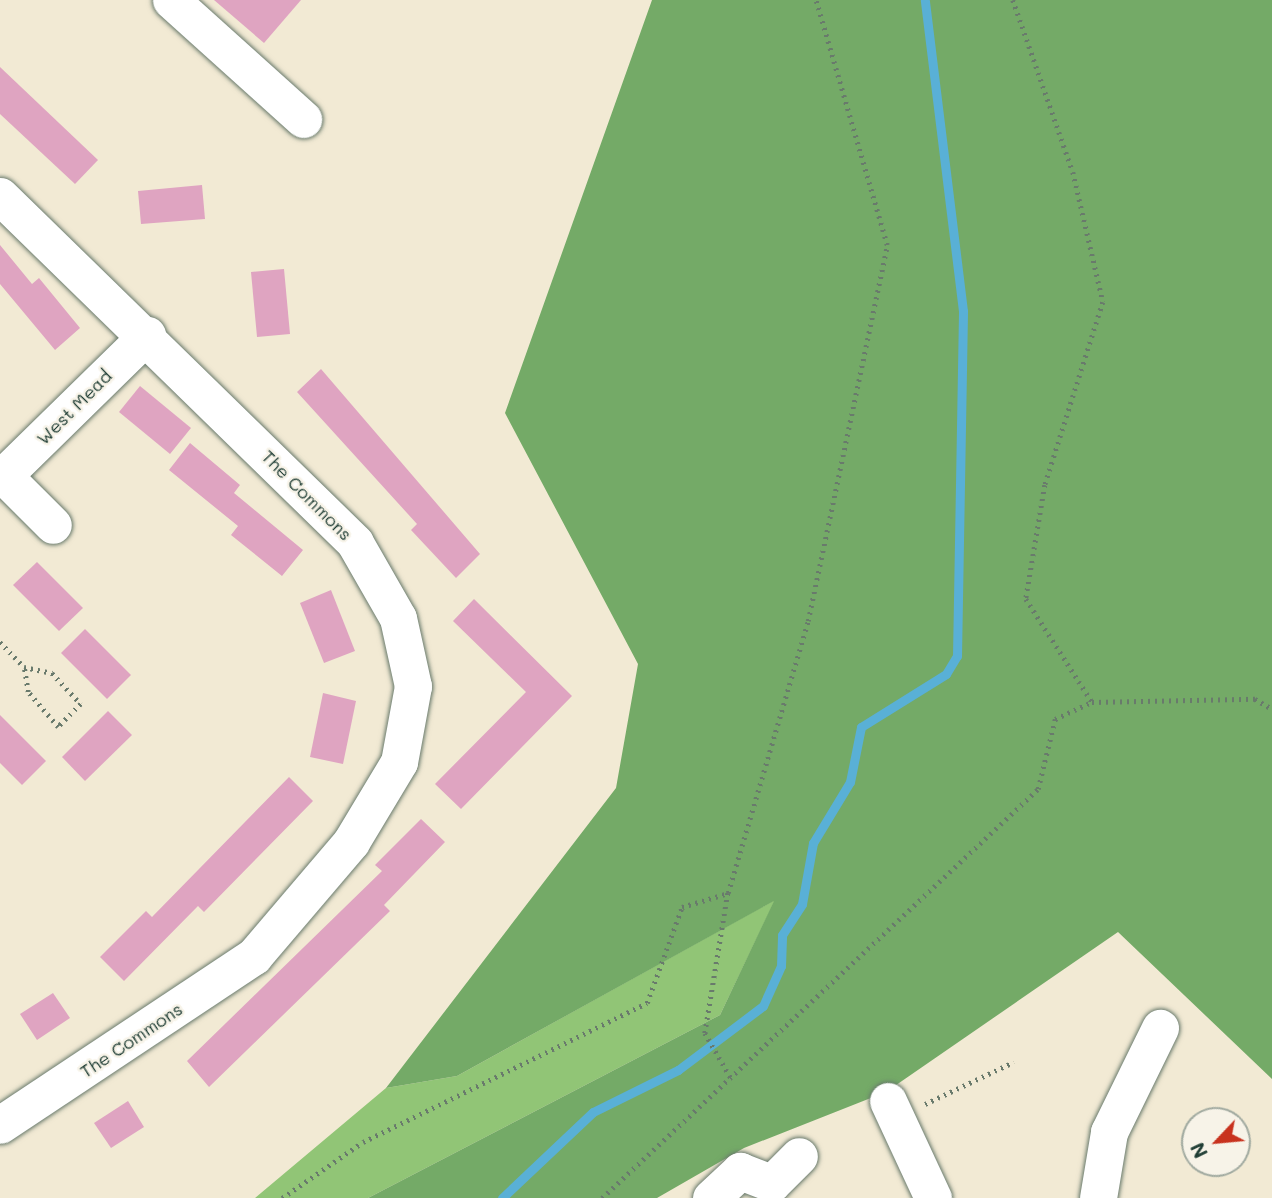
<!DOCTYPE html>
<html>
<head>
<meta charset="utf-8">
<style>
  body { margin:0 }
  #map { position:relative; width:1272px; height:1198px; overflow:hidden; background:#f2ead4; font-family:Mali,sans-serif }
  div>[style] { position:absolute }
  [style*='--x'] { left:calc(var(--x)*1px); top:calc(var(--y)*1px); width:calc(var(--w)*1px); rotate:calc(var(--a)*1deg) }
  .green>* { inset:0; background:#91c576 }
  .forest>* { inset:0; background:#74aa67 }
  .stream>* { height:9px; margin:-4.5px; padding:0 4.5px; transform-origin:4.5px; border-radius:4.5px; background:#59b0d6 }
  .building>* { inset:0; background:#dfa4c1 }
  .path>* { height:4.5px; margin-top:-2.25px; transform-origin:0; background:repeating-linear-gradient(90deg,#697a6c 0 2px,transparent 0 7px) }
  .roads { filter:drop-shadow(0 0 2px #697a6c) drop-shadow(0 0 2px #697a6c) }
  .minor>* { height:37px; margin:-18.5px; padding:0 18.5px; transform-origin:18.5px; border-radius:18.5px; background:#fff }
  span { translate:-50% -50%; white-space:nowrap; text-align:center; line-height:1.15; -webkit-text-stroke:5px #f7f3e8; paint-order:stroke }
  .street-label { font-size:18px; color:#1f3d34 }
  .north { position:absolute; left:1181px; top:1107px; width:70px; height:70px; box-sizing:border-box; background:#f7f3e8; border:2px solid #a1aaa0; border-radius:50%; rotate:244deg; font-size:19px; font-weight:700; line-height:28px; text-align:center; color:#1f3d34 }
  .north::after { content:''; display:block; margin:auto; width:24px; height:32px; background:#c8321e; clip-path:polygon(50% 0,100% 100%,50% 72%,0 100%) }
</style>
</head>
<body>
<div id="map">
  <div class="green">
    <div style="clip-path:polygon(775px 900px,720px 1015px,368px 1198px,255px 1198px,386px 1088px,457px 1076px)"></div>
  </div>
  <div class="forest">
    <div style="clip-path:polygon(652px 0,1272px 0,1272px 1079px,1118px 932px,886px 1092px,744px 1148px,657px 1198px,368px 1198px,720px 1015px,774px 901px,457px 1076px,386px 1088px,616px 788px,638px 664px,505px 413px)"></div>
  </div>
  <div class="stream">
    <div style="--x:502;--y:1198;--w:125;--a:-43.4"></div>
    <div style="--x:593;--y:1112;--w:95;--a:-26.3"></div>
    <div style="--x:678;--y:1070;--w:106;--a:-37"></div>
    <div style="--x:763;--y:1006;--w:44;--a:-65.8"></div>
    <div style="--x:781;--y:966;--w:31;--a:-88"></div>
    <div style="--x:782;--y:935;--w:37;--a:-57"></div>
    <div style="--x:802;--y:904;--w:62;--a:-79.8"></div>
    <div style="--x:813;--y:843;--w:71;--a:-58.8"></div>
    <div style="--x:850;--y:782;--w:56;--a:-78.7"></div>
    <div style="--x:861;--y:727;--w:100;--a:-31.9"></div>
    <div style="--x:946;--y:674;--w:21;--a:-59"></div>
    <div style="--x:957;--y:656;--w:345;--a:-89"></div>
    <div style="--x:963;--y:311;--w:313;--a:-97"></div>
  </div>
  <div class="building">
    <div style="clip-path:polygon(214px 0,301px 0,264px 43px)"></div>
    <div style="clip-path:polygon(0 67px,98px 160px,75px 184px,0 114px)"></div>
    <div style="clip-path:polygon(202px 185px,205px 219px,141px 224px,138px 191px)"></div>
    <div style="clip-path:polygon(0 245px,32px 284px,39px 278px,80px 328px,55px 350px,0 284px)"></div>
    <div style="clip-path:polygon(284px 269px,290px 334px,257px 337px,251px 272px)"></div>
    <div style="clip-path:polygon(321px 369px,480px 554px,456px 578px,411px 530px,417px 524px,297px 392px)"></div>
    <div style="clip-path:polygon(140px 386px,191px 428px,170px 454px,119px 412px)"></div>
    <div style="clip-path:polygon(190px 443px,240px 485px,234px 493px,303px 550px,282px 576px,231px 535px,238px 526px,169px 470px)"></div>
    <div style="clip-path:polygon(37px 562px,83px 608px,59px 631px,13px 585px)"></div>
    <div style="clip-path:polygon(331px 590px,355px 651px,324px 663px,300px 603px)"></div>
    <div style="clip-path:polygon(474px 599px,572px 696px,461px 809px,435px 784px,526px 692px,453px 621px)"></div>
    <div style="clip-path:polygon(85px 629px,131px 675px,107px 699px,61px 653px)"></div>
    <div style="clip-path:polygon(323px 693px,356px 701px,343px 764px,310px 757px)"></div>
    <div style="clip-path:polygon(108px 711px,132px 735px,85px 781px,62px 757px)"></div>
    <div style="clip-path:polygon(0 715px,46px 761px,22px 785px,0 763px)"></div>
    <div style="clip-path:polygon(289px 777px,313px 801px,204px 912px,198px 906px,124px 981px,100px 957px,146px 911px,152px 917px)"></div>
    <div style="clip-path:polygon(421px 819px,445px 842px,384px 905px,390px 911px,209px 1087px,187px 1061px,382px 871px,375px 865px)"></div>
    <div style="clip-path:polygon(53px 993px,70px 1018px,37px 1040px,20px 1014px)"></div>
    <div style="clip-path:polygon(128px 1101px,144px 1127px,111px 1148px,94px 1123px)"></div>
  </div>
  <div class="path">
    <div style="--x:1013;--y:0;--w:182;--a:70.8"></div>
    <div style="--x:1073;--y:172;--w:133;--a:77"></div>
    <div style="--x:1103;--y:302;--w:192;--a:107.6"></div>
    <div style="--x:1045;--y:485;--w:116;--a:99.5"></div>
    <div style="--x:1026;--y:599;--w:122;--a:57.3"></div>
    <div style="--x:0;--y:642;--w:35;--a:46"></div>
    <div style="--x:24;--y:667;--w:29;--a:12"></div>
    <div style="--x:52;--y:673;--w:42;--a:46.9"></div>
    <div style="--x:81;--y:704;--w:33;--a:135"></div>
    <div style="--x:58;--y:727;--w:46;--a:-130.6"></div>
    <div style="--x:28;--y:692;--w:25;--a:-99"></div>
    <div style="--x:728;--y:893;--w:142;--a:99.3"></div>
    <div style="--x:705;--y:1033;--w:52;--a:60"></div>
    <div style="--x:925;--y:1104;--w:98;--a:-25.3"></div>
    <div style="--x:282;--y:1198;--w:98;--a:-34.7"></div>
    <div style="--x:363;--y:1142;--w:316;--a:-26.1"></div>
    <div style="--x:647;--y:1003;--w:102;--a:-70"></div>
    <div style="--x:682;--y:907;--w:48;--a:-16.9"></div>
    <div style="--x:728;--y:893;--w:284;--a:-73.6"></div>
    <div style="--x:808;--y:621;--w:384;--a:-78.1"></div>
    <div style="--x:887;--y:245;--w:255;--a:-106.2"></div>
    <div style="--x:602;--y:1198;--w:598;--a:-43.17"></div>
    <div style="--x:1038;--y:789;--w:72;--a:-76.3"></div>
    <div style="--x:1055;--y:719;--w:41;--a:-24.7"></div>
    <div style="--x:1092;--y:702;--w:163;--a:-1.1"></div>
    <div style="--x:1255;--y:699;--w:20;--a:30"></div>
  </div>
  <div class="roads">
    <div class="minor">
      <div style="--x:171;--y:0;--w:178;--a:42"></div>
      <div style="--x:0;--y:196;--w:496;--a:44.3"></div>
      <div style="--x:355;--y:543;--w:86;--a:60.2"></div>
      <div style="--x:398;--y:618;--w:70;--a:77.6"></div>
      <div style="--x:413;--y:686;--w:77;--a:100.4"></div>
      <div style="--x:399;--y:762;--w:93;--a:121"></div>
      <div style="--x:351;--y:842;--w:150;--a:130.4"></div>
      <div style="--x:254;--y:956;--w:305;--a:146.4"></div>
      <div style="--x:4;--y:476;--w:69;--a:45"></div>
      <div style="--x:0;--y:479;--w:206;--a:-44.4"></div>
      <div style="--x:888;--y:1101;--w:107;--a:65.1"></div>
      <div style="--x:711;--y:1198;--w:40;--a:-43"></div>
      <div style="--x:740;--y:1171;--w:34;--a:21"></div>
      <div style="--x:772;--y:1183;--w:38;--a:-45"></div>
      <div style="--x:1098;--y:1198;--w:67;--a:-80.5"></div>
      <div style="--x:1109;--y:1132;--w:116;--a:-63.9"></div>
    </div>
  </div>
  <div class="street-label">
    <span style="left:74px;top:407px;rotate:-45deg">West Mead</span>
    <span style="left:307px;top:495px;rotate:45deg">The Commons</span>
    <span style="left:131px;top:1040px;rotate:-34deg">The Commons</span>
  </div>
  <div class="north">N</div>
</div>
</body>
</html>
